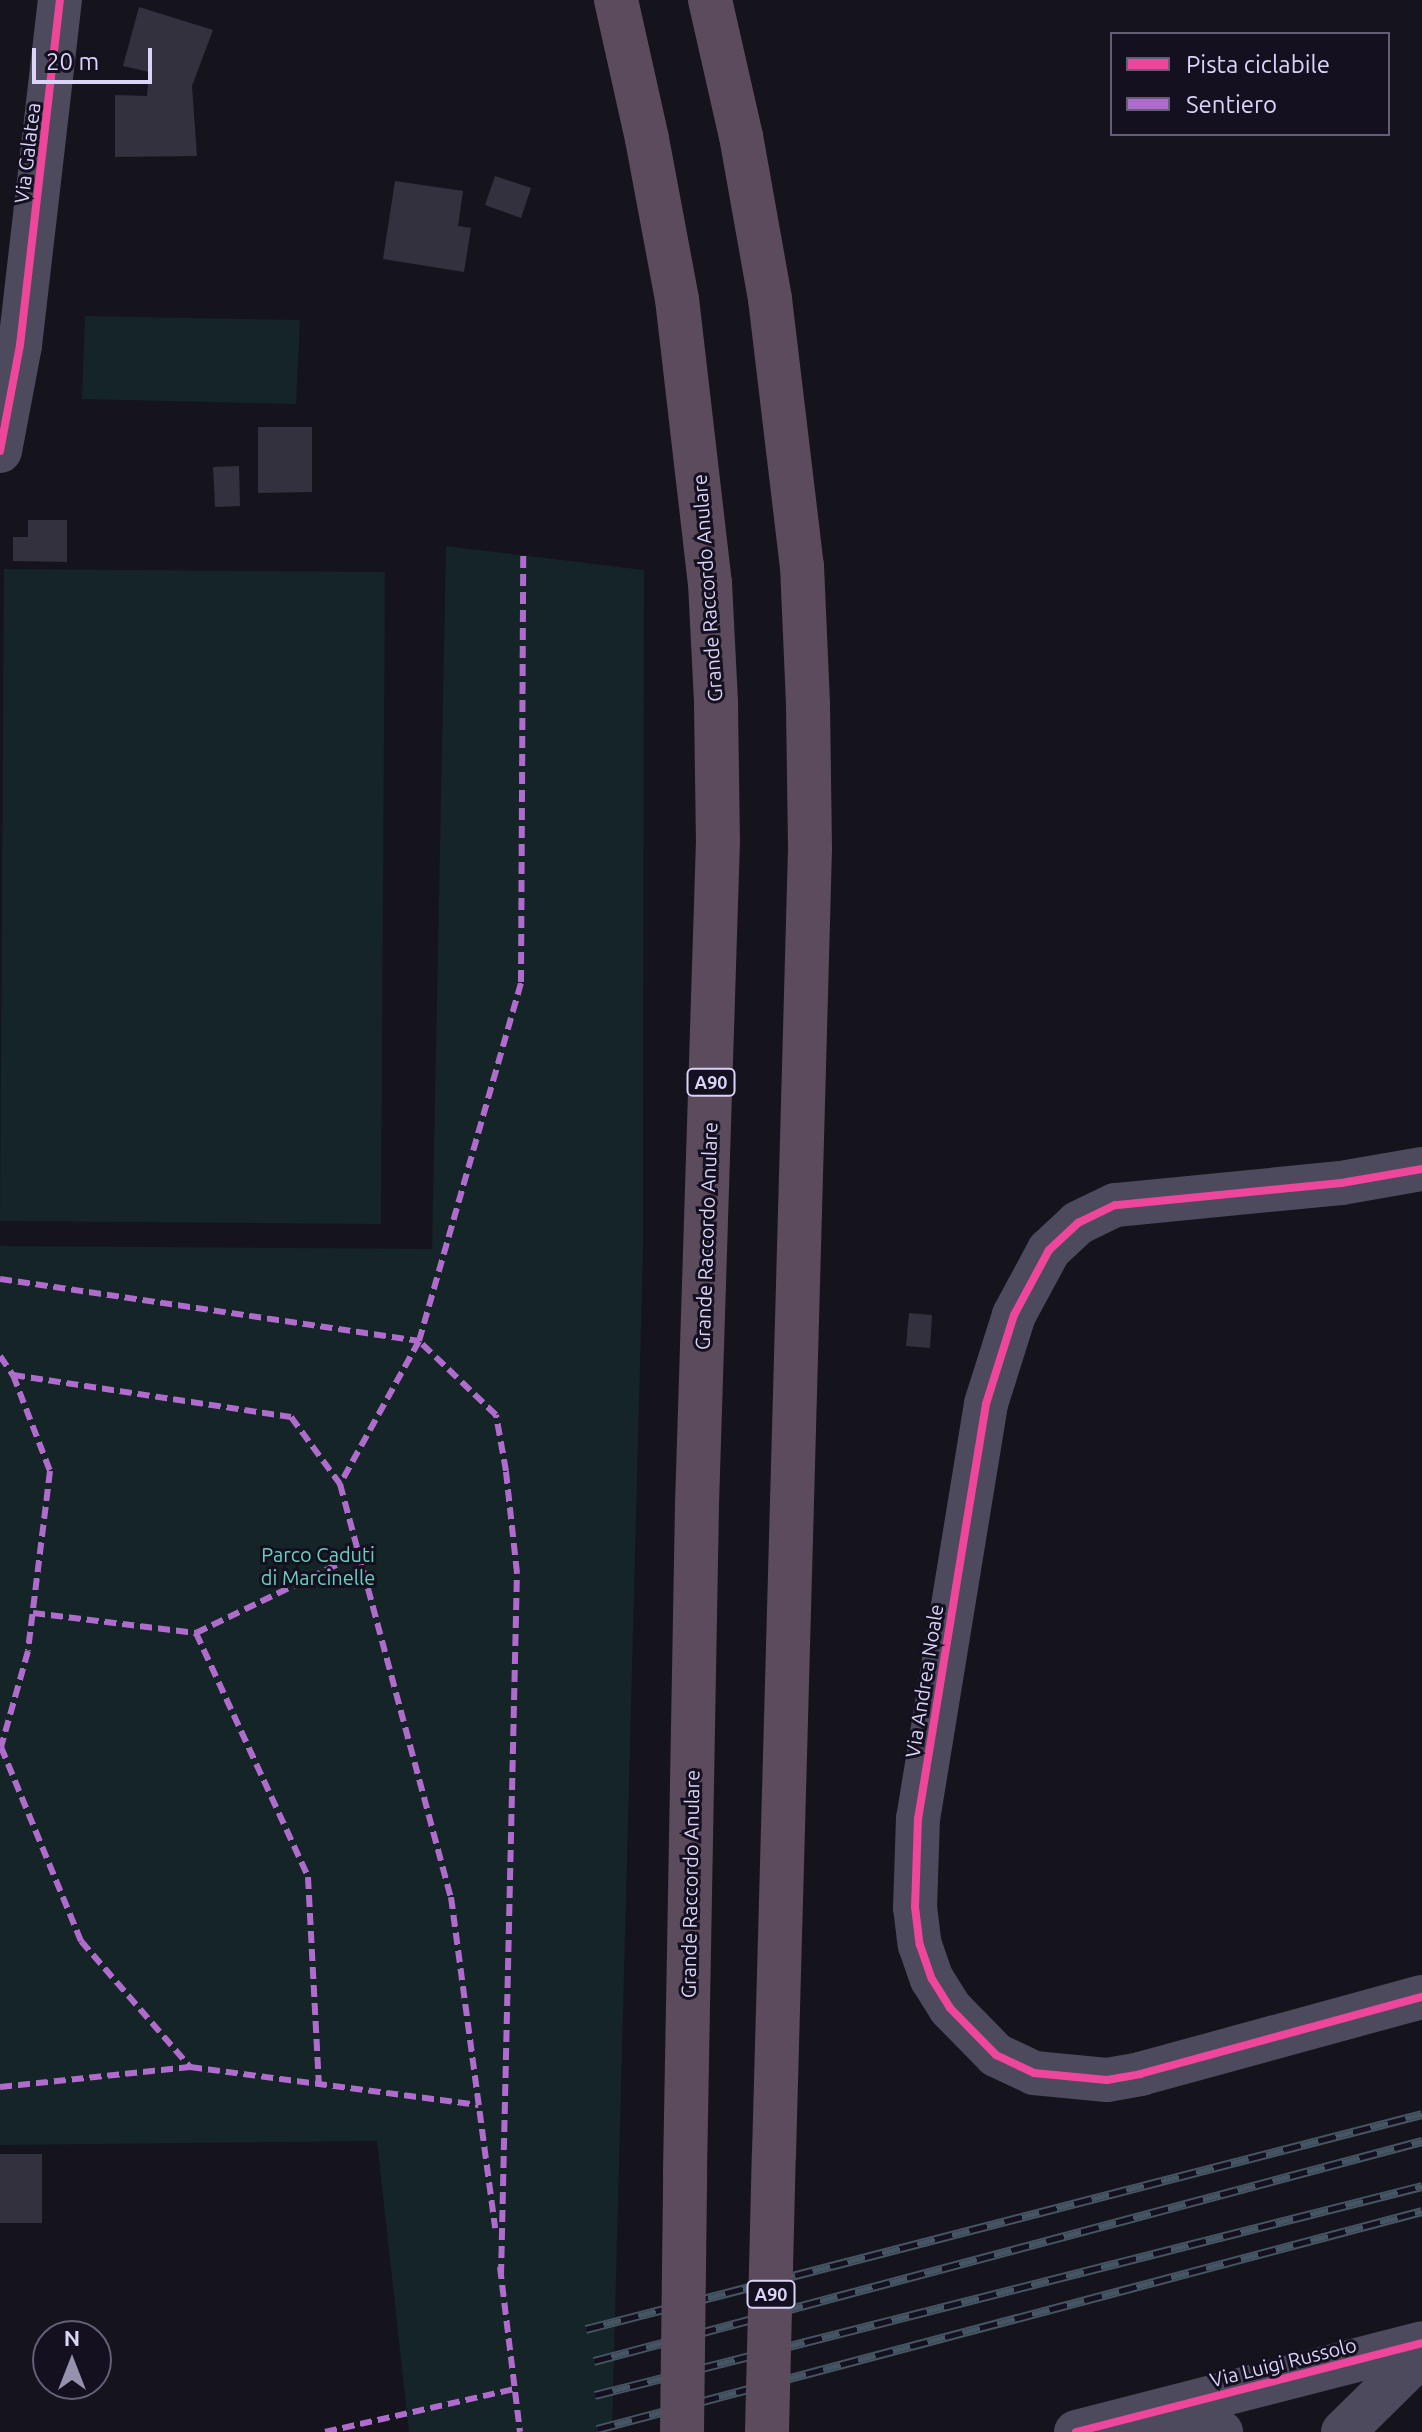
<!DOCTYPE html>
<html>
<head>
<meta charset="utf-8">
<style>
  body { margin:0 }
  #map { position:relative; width:1422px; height:2432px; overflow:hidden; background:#15141c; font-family:Ubuntu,sans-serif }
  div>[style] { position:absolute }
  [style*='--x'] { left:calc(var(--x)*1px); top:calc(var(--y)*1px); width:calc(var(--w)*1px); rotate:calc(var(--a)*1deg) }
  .green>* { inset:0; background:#142427 }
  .building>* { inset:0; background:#34313e }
  .minor>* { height:44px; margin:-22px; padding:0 22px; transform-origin:22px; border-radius:22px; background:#4c4a5c }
  .highway>* { height:44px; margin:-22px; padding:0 22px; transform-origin:22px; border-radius:22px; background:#5b4b5c }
  .rail>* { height:9px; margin-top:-4.5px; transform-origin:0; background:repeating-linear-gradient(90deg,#14101f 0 18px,#465563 0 36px); box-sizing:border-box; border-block:2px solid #465563 }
  .highway-bridge>* { height:44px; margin:-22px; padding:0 22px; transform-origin:22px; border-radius:22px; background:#5b4b5c }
  .quiet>* { height:6px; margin-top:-3px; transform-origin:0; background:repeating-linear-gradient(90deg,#b06ccc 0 12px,transparent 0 18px) }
  .cycleway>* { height:8px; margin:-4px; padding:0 4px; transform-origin:4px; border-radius:4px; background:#ed469a }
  span { translate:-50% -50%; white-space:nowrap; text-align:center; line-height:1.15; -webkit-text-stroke:6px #14101f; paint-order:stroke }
  .shield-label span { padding:2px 6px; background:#14101f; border:2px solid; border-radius:6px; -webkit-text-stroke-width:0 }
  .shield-label { font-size:18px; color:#dbd4f9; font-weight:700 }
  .street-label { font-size:20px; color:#dbd4f9 }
  .park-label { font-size:20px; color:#69d0bf }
  .legend { position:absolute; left:1110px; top:32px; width:280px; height:104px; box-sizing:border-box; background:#14101f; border:2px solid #645e76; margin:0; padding:10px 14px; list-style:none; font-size:24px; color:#dbd4f9 }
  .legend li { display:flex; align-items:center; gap:16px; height:40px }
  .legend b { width:40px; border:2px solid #645e76 }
  .north { position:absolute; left:32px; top:2320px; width:80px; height:80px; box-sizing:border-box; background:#14101f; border:2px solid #645e76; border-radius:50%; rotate:0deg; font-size:22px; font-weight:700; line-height:32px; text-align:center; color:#dbd4f9 }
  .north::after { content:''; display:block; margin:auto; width:28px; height:36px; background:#9691ac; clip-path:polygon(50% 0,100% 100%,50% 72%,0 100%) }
  .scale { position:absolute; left:32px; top:48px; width:120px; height:36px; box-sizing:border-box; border:4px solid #dbd4f9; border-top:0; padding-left:10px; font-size:24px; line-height:28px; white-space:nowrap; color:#dbd4f9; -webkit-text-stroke:6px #14101f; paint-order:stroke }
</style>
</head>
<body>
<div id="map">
  <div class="green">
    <div style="clip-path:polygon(85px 316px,300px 320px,296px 404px,82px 399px)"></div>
    <div style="clip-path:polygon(446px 546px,644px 570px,643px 1250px,612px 2432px,409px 2432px,377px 2141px,0 2145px,0 1246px,432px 1249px)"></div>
    <div style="clip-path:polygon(4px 569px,385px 572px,381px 1224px,0 1221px)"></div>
  </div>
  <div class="building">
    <div style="clip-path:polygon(139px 7px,213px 30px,192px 86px,197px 156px,115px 157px,115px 95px,147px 96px,149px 72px,123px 66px)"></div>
    <div style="clip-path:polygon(495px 176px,531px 188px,521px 218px,485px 205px)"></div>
    <div style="clip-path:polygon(395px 181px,463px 191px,458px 226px,471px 228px,464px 272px,383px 259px)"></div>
    <div style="clip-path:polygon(258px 427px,312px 427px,312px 492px,258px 493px)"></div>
    <div style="clip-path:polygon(239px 466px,240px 506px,215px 507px,213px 467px)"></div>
    <div style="clip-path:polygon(28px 520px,67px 520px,67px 562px,13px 561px,13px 537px,28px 537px)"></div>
    <div style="clip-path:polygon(909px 1313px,932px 1315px,930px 1348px,906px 1346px)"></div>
    <div style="clip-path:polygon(0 2154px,42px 2154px,42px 2223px,0 2223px)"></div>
  </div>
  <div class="minor">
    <div style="--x:0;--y:451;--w:108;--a:-79.3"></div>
    <div style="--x:20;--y:345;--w:347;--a:-83.4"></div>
    <div style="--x:1422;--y:1169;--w:82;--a:170.2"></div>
    <div style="--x:1341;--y:1183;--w:227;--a:174.4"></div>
    <div style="--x:1115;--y:1205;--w:41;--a:154.1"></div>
    <div style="--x:1078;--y:1223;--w:40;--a:137"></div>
    <div style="--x:1049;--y:1250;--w:74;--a:118.3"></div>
    <div style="--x:1014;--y:1315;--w:93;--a:107.5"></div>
    <div style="--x:986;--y:1404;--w:420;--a:99.3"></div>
    <div style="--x:918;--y:1818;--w:89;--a:91.9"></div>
    <div style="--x:915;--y:1907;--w:38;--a:83"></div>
    <div style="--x:920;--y:1945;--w:36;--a:71"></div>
    <div style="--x:932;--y:1979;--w:34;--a:58"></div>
    <div style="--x:950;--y:2008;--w:66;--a:45.6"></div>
    <div style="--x:996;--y:2055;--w:42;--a:25.3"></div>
    <div style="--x:1034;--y:2073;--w:73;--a:5.5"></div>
    <div style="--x:1107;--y:2080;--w:34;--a:-10"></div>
    <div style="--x:1140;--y:2074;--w:292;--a:-15.3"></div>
    <div style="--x:1158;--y:2414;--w:55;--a:12.5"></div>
    <div style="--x:1212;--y:2426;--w:11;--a:34"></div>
    <div style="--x:1076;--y:2432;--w:357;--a:-14.4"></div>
    <div style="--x:1343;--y:2432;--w:111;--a:-44.6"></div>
  </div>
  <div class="highway">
    <div style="--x:616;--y:0;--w:142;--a:77.4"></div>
    <div style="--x:647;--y:139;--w:163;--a:79.4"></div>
    <div style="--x:677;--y:299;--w:286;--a:83.4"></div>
    <div style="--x:710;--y:583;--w:120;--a:87.1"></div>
    <div style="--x:716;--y:703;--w:137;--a:89.2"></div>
    <div style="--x:718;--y:840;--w:665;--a:91.81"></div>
    <div style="--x:697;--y:1505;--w:667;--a:91.03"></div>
    <div style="--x:710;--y:0;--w:139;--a:77.2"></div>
    <div style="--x:741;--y:136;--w:166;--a:79.9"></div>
    <div style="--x:770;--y:299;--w:269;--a:83.2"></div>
    <div style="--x:802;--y:566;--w:139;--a:87.5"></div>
    <div style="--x:808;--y:705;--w:144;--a:89.2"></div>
    <div style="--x:810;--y:849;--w:1306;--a:91.58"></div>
  </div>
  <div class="rail">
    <div style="--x:586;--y:2329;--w:863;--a:-14.42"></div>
    <div style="--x:594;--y:2361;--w:857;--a:-14.88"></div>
    <div style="--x:595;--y:2395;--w:853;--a:-14.18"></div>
    <div style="--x:597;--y:2429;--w:853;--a:-14.8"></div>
  </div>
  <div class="highway-bridge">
    <div style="--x:682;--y:2432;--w:260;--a:-89.3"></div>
    <div style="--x:767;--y:2432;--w:277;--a:-88.6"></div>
  </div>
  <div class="quiet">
    <div style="--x:0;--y:1279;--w:424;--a:8.4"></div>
    <div style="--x:419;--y:1341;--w:163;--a:118.9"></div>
    <div style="--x:340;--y:1484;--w:428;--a:75"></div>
    <div style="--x:451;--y:1897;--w:334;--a:82.4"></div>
    <div style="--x:0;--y:1356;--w:23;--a:56"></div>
    <div style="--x:13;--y:1375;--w:281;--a:8.6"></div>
    <div style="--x:291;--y:1417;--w:83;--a:53.8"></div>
    <div style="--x:13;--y:1375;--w:103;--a:68.9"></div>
    <div style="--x:50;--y:1471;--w:181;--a:97"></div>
    <div style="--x:28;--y:1651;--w:100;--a:105.7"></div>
    <div style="--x:1;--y:1747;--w:210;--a:67.6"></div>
    <div style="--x:81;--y:1941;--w:167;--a:49.1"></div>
    <div style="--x:190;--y:2067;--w:291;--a:7.5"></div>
    <div style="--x:33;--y:1613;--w:164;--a:7"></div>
    <div style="--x:196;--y:1633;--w:181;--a:-25.9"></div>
    <div style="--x:196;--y:1633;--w:268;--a:65.3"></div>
    <div style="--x:308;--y:1877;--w:208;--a:87"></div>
    <div style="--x:0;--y:2087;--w:191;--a:-6"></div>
    <div style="--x:500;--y:2267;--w:166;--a:83.1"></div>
    <div style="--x:501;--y:2276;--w:703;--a:-88.7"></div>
    <div style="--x:517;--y:1573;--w:103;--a:-96.2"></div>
    <div style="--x:506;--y:1471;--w:57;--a:-100.1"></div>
    <div style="--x:496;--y:1415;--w:107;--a:-136.1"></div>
    <div style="--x:419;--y:1341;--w:373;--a:-74.1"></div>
    <div style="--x:521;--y:982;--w:426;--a:-89.7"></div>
    <div style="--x:325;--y:2432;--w:194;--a:-12.8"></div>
  </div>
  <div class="cycleway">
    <div style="--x:0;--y:451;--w:108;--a:-79.3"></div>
    <div style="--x:20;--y:345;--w:347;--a:-83.4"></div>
    <div style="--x:1422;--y:1169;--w:82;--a:170.2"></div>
    <div style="--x:1341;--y:1183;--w:227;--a:174.4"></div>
    <div style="--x:1115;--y:1205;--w:41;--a:154.1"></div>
    <div style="--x:1078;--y:1223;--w:40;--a:137"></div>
    <div style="--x:1049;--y:1250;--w:74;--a:118.3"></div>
    <div style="--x:1014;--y:1315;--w:93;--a:107.5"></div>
    <div style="--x:986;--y:1404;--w:420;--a:99.3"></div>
    <div style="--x:918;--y:1818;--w:89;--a:91.9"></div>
    <div style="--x:915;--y:1907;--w:38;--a:83"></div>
    <div style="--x:920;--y:1945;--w:36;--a:71"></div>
    <div style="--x:932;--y:1979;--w:34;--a:58"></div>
    <div style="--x:950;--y:2008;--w:66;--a:45.6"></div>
    <div style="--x:996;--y:2055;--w:42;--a:25.3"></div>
    <div style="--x:1034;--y:2073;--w:73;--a:5.5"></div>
    <div style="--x:1107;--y:2080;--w:34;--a:-10"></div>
    <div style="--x:1140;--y:2074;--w:292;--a:-15.3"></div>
    <div style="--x:1076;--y:2432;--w:357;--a:-14.4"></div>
  </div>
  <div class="shield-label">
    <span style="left:711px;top:1082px">A90</span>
    <span style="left:771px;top:2294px">A90</span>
  </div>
  <div class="street-label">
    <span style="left:27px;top:153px;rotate:-83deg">Via Galatea</span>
    <span style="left:707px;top:588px;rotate:-94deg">Grande Raccordo Anulare</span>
    <span style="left:706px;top:1236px;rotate:-88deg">Grande Raccordo Anulare</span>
    <span style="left:924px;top:1681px;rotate:-81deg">Via Andrea Noale</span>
    <span style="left:690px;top:1884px;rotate:-89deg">Grande Raccordo Anulare</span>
    <span style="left:1283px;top:2362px;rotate:-14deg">Via Luigi Russolo</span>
  </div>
  <div class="park-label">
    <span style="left:318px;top:1566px">Parco Caduti<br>di Marcinelle</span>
  </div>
  <ul class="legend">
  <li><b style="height:10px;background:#ed469a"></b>Pista ciclabile</li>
  <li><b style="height:10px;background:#b06ccc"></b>Sentiero</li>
  </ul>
  <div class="north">N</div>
  <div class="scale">20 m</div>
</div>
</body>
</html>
